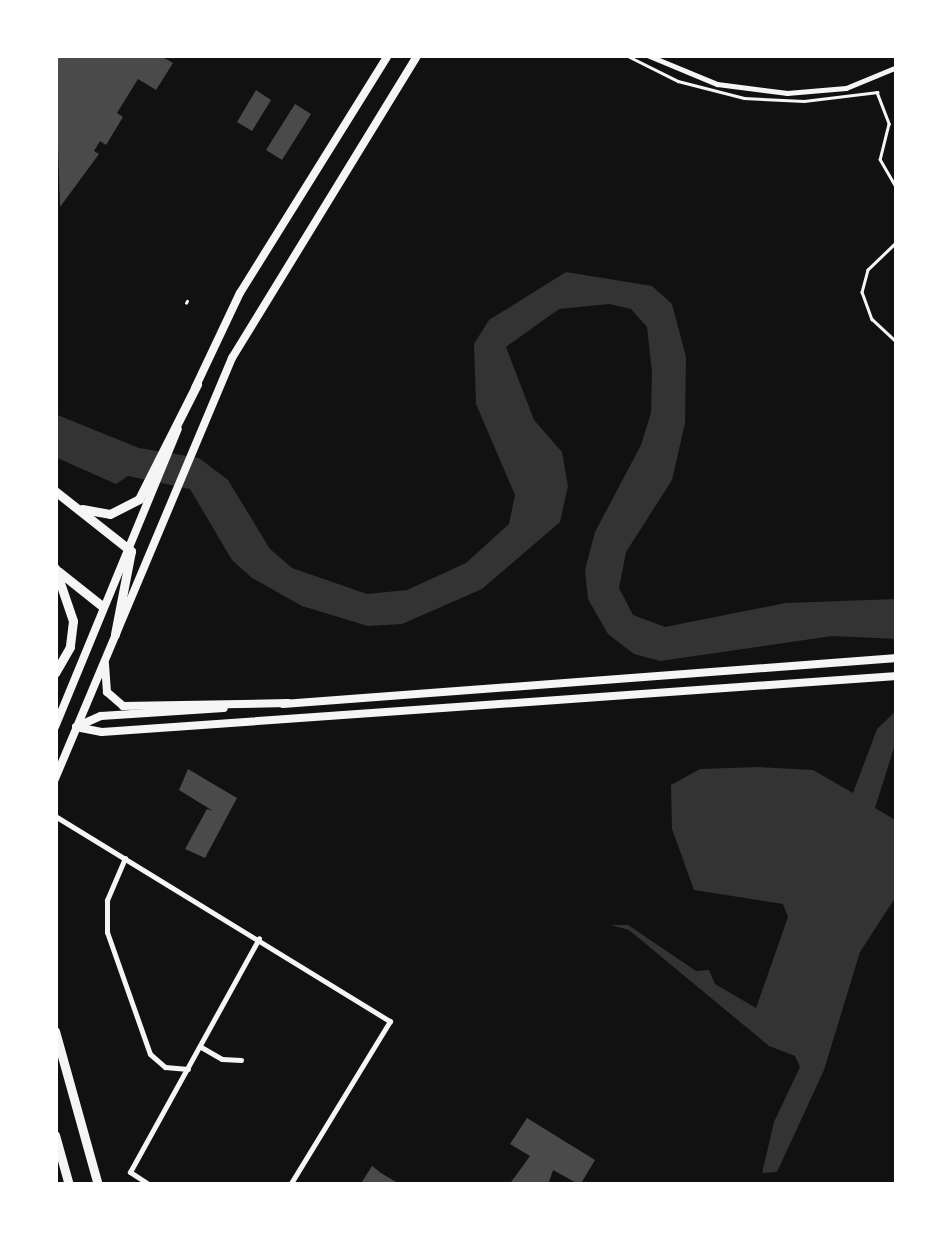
<!DOCTYPE html>
<html>
<head>
<meta charset="utf-8">
<style>
  body { margin:0 }
  #map { position:relative; width:952px; height:1240px; overflow:hidden; background:#111; font-family:Inter,sans-serif }
  div>[style] { position:absolute }
  [style*='--x'] { left:calc(var(--x)*1px); top:calc(var(--y)*1px); width:calc(var(--w)*1px); rotate:calc(var(--a)*1deg) }
  .water>* { inset:0; background:#333 }
  .building>* { inset:0; background:#4a4a4a }
  .path>* { height:2.5px; margin:-1.25px; padding:0 1.25px; transform-origin:1.25px; border-radius:1.25px; background:#f5f5f5 }
  .service>* { height:2.5px; margin:-1.25px; padding:0 1.25px; transform-origin:1.25px; border-radius:1.25px; background:#f5f5f5 }
  .minor>* { height:5px; margin:-2.5px; padding:0 2.5px; transform-origin:2.5px; border-radius:2.5px; background:#f5f5f5 }
  .secondary>* { height:8px; margin:-4px; padding:0 4px; transform-origin:4px; border-radius:4px; background:#f5f5f5 }
  .primary>* { height:8px; margin:-4px; padding:0 4px; transform-origin:4px; border-radius:4px; background:#f5f5f5 }
  .motorway>* { height:9px; margin:-4.5px; padding:0 4.5px; transform-origin:4.5px; border-radius:4.5px; background:#f5f5f5 }
  span { translate:-50% -50%; white-space:nowrap; text-align:center; line-height:1.15; -webkit-text-stroke:10px #fff; paint-order:stroke }
  .frame { position:absolute; inset:0; border:58px solid #fff; pointer-events:none }
</style>
</head>
<body>
<div id="map">
  <div class="water">
    <div style="clip-path:polygon(566px 272px,652px 286px,672px 304px,686px 357px,685px 423px,672px 480px,626px 552px,619px 588px,633px 615px,665px 627px,786px 603px,897px 599px,897px 639px,832px 636px,660px 661px,634px 654px,608px 634px,588px 599px,585px 570px,595px 532px,641px 445px,651px 413px,652px 372px,647px 327px,631px 309px,609px 304px,559px 309px,506px 347px,534px 420px,562px 452px,568px 486px,560px 522px,482px 589px,402px 624px,368px 626px,302px 606px,252px 578px,232px 560px,190px 489px,128px 476px,116px 484px,55px 457px,55px 414px,139px 448px,199px 458px,228px 480px,270px 549px,292px 568px,367px 594px,407px 590px,466px 563px,509px 524px,515px 495px,476px 404px,474px 344px,489px 320px)"></div>
    <div style="clip-path:polygon(897px 710px,897px 738px,875px 808px,897px 821px,897px 895px,860px 952px,824px 1070px,777px 1172px,762px 1173px,774px 1122px,800px 1067px,795px 1056px,769px 1046px,629px 930px,611px 925px,628px 925px,696px 971px,709px 970px,715px 984px,756px 1008px,788px 917px,783px 904px,694px 890px,672px 829px,671px 785px,700px 769px,758px 767px,813px 770px,853px 793px,877px 729px)"></div>
  </div>
  <div class="building">
    <div style="clip-path:polygon(55px 55px,159px 55px,173px 63px,156px 90px,138px 79px,117px 113px,123px 117px,106px 145px,100px 141px,94px 151px,99px 154px,60px 207px)"></div>
    <div style="clip-path:polygon(256px 90px,271px 100px,252px 131px,237px 122px)"></div>
    <div style="clip-path:polygon(295px 104px,311px 114px,282px 160px,266px 150px)"></div>
    <div style="clip-path:polygon(188px 769px,237px 798px,205px 858px,185px 849px,207px 809px,213px 811px,179px 790px)"></div>
    <div style="clip-path:polygon(527px 1118px,595px 1160px,580px 1185px,553px 1170px,548px 1185px,509px 1185px,530px 1156px,510px 1144px)"></div>
    <div style="clip-path:polygon(372px 1166px,381px 1173px,401px 1185px,360px 1185px)"></div>
  </div>
  <div class="path">
    <div style="--x:626;--y:55;--w:58;--a:26.6"></div>
    <div style="--x:678;--y:81;--w:68;--a:14.4"></div>
    <div style="--x:744;--y:98;--w:60;--a:2.9"></div>
    <div style="--x:804;--y:101;--w:74;--a:-7"></div>
    <div style="--x:877;--y:92;--w:34;--a:69"></div>
    <div style="--x:889;--y:124;--w:36;--a:104"></div>
    <div style="--x:880;--y:159;--w:34;--a:60"></div>
    <div style="--x:897;--y:242;--w:40;--a:136"></div>
    <div style="--x:868;--y:270;--w:23;--a:105"></div>
    <div style="--x:862;--y:292;--w:29;--a:70"></div>
    <div style="--x:872;--y:319;--w:34;--a:43"></div>
  </div>
  <div class="service">
    <div style="--x:186;--y:303;--w:2;--a:-63"></div>
  </div>
  <div class="minor">
    <div style="--x:647;--y:55;--w:76;--a:22.5"></div>
    <div style="--x:717;--y:84;--w:71;--a:7.3"></div>
    <div style="--x:787;--y:93;--w:59;--a:-4.8"></div>
    <div style="--x:846;--y:88;--w:55;--a:-22.4"></div>
    <div style="--x:55;--y:816;--w:393;--a:31.5"></div>
    <div style="--x:390;--y:1021;--w:192;--a:121.4"></div>
    <div style="--x:125;--y:858;--w:46;--a:113.2"></div>
    <div style="--x:107;--y:900;--w:32;--a:90"></div>
    <div style="--x:107;--y:932;--w:129;--a:70.6"></div>
    <div style="--x:150;--y:1054;--w:20;--a:41"></div>
    <div style="--x:165;--y:1067;--w:23;--a:5"></div>
    <div style="--x:201;--y:1047;--w:24;--a:30"></div>
    <div style="--x:222;--y:1059;--w:19;--a:3"></div>
    <div style="--x:150;--y:1185;--w:24;--a:-147"></div>
    <div style="--x:130;--y:1172;--w:267;--a:-61.1"></div>
  </div>
  <div class="secondary">
    <div style="--x:283;--y:704;--w:616;--a:-4.28"></div>
    <div style="--x:76;--y:727;--w:27;--a:-24"></div>
    <div style="--x:101;--y:716;--w:123;--a:-3.7"></div>
    <div style="--x:76;--y:727;--w:26;--a:11"></div>
    <div style="--x:102;--y:732;--w:797;--a:-4.03"></div>
  </div>
  <div class="primary">
    <div style="--x:195;--y:388;--w:105;--a:-64.7"></div>
    <div style="--x:240;--y:293;--w:280;--a:-58.1"></div>
    <div style="--x:105;--y:664;--w:28;--a:86"></div>
    <div style="--x:107;--y:692;--w:21;--a:41"></div>
    <div style="--x:123;--y:706;--w:165;--a:-1"></div>
    <div style="--x:55;--y:727;--w:322;--a:-67.6"></div>
    <div style="--x:55;--y:779;--w:457;--a:-67.2"></div>
    <div style="--x:232;--y:358;--w:356;--a:-58.5"></div>
  </div>
  <div class="motorway">
    <div style="--x:55;--y:491;--w:97;--a:38.3"></div>
    <div style="--x:131;--y:551;--w:85;--a:100.9"></div>
    <div style="--x:82;--y:509;--w:28;--a:10"></div>
    <div style="--x:110;--y:514;--w:33;--a:-27"></div>
    <div style="--x:139;--y:499;--w:129;--a:-63.2"></div>
    <div style="--x:55;--y:568;--w:56;--a:71.2"></div>
    <div style="--x:73;--y:621;--w:26;--a:97"></div>
    <div style="--x:70;--y:647;--w:30;--a:120"></div>
    <div style="--x:58;--y:571;--w:56;--a:38.5"></div>
    <div style="--x:55;--y:1031;--w:160;--a:74.4"></div>
    <div style="--x:55;--y:1135;--w:52;--a:74.4"></div>
  </div>
  <div class="frame"></div>
</div>
</body>
</html>
